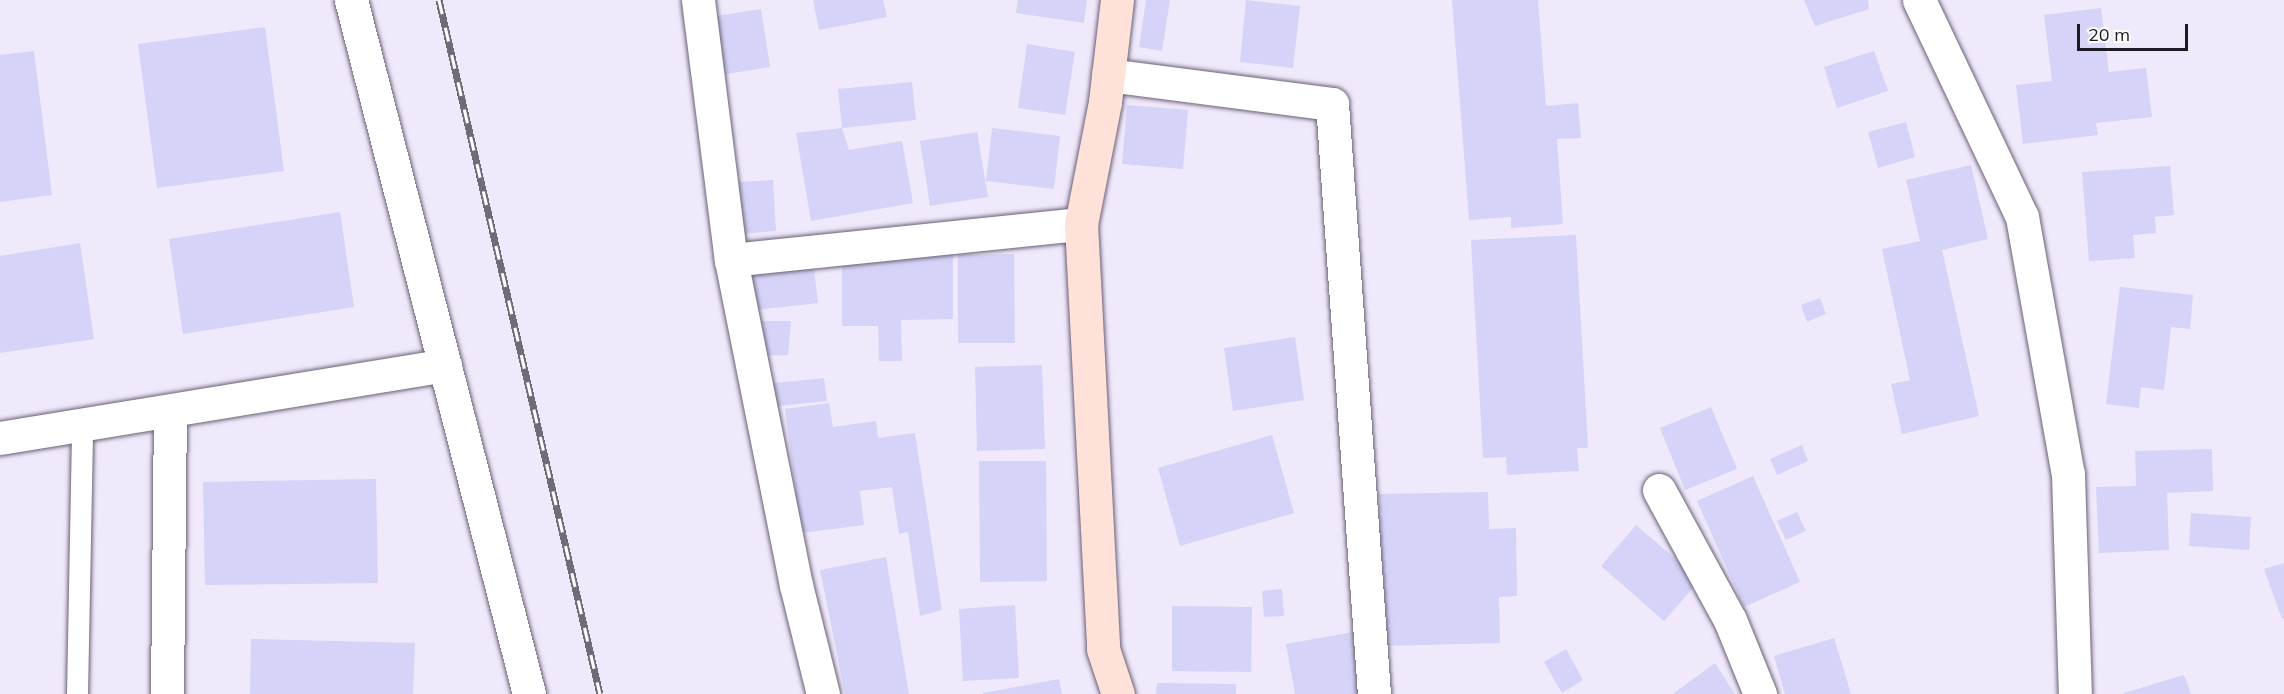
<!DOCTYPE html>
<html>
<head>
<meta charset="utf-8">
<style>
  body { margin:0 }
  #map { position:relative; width:2284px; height:694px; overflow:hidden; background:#f0e8fb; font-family:Mulish,sans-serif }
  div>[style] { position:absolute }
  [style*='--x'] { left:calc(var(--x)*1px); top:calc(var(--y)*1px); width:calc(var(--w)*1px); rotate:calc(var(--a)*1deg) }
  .building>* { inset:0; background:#d5d3f7 }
  .roads { filter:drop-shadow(0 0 2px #696176) drop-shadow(0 0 2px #696176) }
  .lane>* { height:21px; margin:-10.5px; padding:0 10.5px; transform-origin:10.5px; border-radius:10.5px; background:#fff }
  .street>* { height:33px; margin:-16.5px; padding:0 16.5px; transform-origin:16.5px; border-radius:16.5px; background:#fff }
  .secondary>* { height:33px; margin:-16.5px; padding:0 16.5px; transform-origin:16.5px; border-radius:16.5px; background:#fee2d9 }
  .rail>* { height:7px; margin-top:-3.5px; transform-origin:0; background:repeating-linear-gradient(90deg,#fff 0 14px,#716b78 0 28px); box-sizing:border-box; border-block:2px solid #716b78 }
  span { translate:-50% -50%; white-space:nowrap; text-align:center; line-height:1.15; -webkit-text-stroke:4.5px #fff; paint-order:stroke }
  .scale { position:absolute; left:2077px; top:24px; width:111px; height:27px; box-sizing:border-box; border:3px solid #1e1a23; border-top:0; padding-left:8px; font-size:18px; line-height:21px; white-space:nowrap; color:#1e1a23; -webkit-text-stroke:4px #fff; paint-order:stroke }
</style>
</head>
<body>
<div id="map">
  <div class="building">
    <div style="clip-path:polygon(813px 0,883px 0,887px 17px,819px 30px)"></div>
    <div style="clip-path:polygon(1018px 0,1087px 0,1084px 23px,1016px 13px)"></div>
    <div style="clip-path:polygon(1146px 0,1170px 0,1162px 51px,1139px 47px)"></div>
    <div style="clip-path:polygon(1246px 0,1300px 6px,1293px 68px,1240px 62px)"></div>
    <div style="clip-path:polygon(1452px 0,1538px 0,1546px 106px,1578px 103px,1581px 138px,1557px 139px,1563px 224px,1511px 228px,1511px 217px,1469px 220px)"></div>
    <div style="clip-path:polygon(1804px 0,1868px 0,1869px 9px,1815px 26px)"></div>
    <div style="clip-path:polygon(2101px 8px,2109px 72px,2146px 68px,2152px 117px,2096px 123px,2098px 135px,2023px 144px,2016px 85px,2052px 81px,2044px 15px)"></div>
    <div style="clip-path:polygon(761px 9px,770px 67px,720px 75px,711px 17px)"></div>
    <div style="clip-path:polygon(265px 27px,284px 171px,157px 188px,138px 44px)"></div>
    <div style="clip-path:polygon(1027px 44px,1075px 52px,1065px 115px,1018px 108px)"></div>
    <div style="clip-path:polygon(34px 51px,52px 195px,0 202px,0 55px)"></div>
    <div style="clip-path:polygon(1874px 51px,1888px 91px,1837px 108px,1824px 67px)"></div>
    <div style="clip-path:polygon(912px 82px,916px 120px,842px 128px,849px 150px,902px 141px,913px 203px,811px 221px,796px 133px,842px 128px,838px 89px)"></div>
    <div style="clip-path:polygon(1127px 105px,1188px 110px,1183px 169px,1122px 164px)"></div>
    <div style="clip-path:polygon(1906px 122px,1915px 157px,1878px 168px,1868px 132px)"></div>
    <div style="clip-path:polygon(992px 128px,1060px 136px,1054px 189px,986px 181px)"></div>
    <div style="clip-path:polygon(977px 132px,988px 197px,930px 206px,920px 141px)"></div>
    <div style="clip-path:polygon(1971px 165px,1988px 239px,1942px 250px,1979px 416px,1902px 434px,1891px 384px,1910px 380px,1882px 249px,1920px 241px,1906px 180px)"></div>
    <div style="clip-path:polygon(2170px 166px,2174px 215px,2155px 217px,2156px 233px,2133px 235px,2135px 258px,2089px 261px,2082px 172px)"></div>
    <div style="clip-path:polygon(773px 180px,776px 231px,741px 234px,738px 182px)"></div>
    <div style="clip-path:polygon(340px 212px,354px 307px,183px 334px,169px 239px)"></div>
    <div style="clip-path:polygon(1576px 235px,1588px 448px,1577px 448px,1579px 471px,1507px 475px,1506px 457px,1483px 458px,1471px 240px)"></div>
    <div style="clip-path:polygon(80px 243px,94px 339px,0 353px,0 256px)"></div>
    <div style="clip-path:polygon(953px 250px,953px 319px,901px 320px,902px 361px,879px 361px,878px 326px,842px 326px,842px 252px)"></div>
    <div style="clip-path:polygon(1014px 254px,1015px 343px,958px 343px,958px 255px)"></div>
    <div style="clip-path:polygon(814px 268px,818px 303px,754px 310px,750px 275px)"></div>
    <div style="clip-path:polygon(2120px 287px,2193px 295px,2190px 329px,2171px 327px,2164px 390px,2141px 387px,2139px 408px,2106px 404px)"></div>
    <div style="clip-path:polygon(1820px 298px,1826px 314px,1807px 322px,1801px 305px)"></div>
    <div style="clip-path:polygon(756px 321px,791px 321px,788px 355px,756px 356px)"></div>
    <div style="clip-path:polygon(1295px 337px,1304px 400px,1233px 411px,1224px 348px)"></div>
    <div style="clip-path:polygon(1042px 365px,1045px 449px,977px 451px,975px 367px)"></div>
    <div style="clip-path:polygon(824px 378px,827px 401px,768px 407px,766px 384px)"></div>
    <div style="clip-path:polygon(829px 403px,833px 427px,876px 421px,878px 438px,915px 433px,942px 610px,920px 616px,908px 532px,899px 534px,892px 487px,860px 491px,864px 525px,801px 533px,785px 409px)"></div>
    <div style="clip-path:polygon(1711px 407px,1737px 469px,1685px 490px,1660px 428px)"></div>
    <div style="clip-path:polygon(1272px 435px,1294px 513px,1180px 546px,1158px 468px)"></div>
    <div style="clip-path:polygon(1802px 445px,1808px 461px,1777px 475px,1770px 459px)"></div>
    <div style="clip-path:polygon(2212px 449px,2213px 491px,2167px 493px,2169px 550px,2099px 553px,2096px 487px,2136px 486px,2135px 451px)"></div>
    <div style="clip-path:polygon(979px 461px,1046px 461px,1047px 581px,980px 582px)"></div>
    <div style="clip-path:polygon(1753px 476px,1800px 582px,1744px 607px,1697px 501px)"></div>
    <div style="clip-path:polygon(376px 479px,378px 583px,205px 585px,203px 482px)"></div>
    <div style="clip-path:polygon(1488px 492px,1489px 529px,1516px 528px,1517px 596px,1499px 597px,1500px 643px,1383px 646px,1379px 494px)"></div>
    <div style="clip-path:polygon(1797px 512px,1806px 531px,1786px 540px,1777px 521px)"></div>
    <div style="clip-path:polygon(2191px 513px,2251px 517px,2249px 550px,2189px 546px)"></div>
    <div style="clip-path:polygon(1636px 525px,1700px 580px,1664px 621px,1601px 566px)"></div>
    <div style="clip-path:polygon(886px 557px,909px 694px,845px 694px,820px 570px)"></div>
    <div style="clip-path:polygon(2284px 563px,2284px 618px,2282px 619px,2264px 569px)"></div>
    <div style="clip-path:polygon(1282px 589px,1284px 616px,1264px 617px,1262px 591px)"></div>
    <div style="clip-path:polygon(1015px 605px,1019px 678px,963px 681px,959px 609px)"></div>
    <div style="clip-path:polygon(1172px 606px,1252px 607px,1251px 672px,1172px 671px)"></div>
    <div style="clip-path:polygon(1353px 632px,1364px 694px,1295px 694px,1286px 644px)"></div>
    <div style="clip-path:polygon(1834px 638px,1851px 694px,1785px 694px,1774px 656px)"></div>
    <div style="clip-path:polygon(251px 639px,415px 643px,413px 694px,250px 694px)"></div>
    <div style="clip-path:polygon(1566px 649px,1583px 680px,1562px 693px,1544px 662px)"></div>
    <div style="clip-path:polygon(1715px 663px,1735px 694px,1673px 694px)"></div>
    <div style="clip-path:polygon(2184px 675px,2191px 694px,2124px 694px,2124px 693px)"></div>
    <div style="clip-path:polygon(1059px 679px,1062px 694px,983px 694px,983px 693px)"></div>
    <div style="clip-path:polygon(1157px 683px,1236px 684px,1236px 694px,1156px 694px)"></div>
  </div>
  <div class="roads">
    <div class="lane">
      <div style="--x:77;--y:694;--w:269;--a:-88.9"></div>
    </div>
    <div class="street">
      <div style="--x:351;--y:0;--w:716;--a:75.61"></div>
      <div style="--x:698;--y:0;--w:262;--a:82.8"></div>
      <div style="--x:731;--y:260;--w:331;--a:78.7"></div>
      <div style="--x:796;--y:585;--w:112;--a:76.1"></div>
      <div style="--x:1919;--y:0;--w:240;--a:64.6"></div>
      <div style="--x:2022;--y:217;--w:261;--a:79.9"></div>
      <div style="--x:2068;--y:474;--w:220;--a:88.2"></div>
      <div style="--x:1108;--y:75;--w:226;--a:7.4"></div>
      <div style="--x:1332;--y:104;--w:591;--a:85.93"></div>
      <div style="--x:731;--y:260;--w:352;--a:-5.9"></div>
      <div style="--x:0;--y:438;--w:451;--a:-9.3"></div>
      <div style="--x:1659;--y:490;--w:148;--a:61.4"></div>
      <div style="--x:1730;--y:620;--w:80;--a:67.9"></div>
      <div style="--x:167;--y:694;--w:282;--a:-89.4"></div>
    </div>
    <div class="secondary">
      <div style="--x:1117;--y:0;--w:103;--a:96.7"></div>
      <div style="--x:1105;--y:102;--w:124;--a:101.1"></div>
      <div style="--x:1081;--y:224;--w:426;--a:87"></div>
      <div style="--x:1103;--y:649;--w:47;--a:71.6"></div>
    </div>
  </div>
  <div class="rail">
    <div style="--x:439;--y:0;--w:712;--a:76.94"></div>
  </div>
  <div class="scale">20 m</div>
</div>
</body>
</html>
